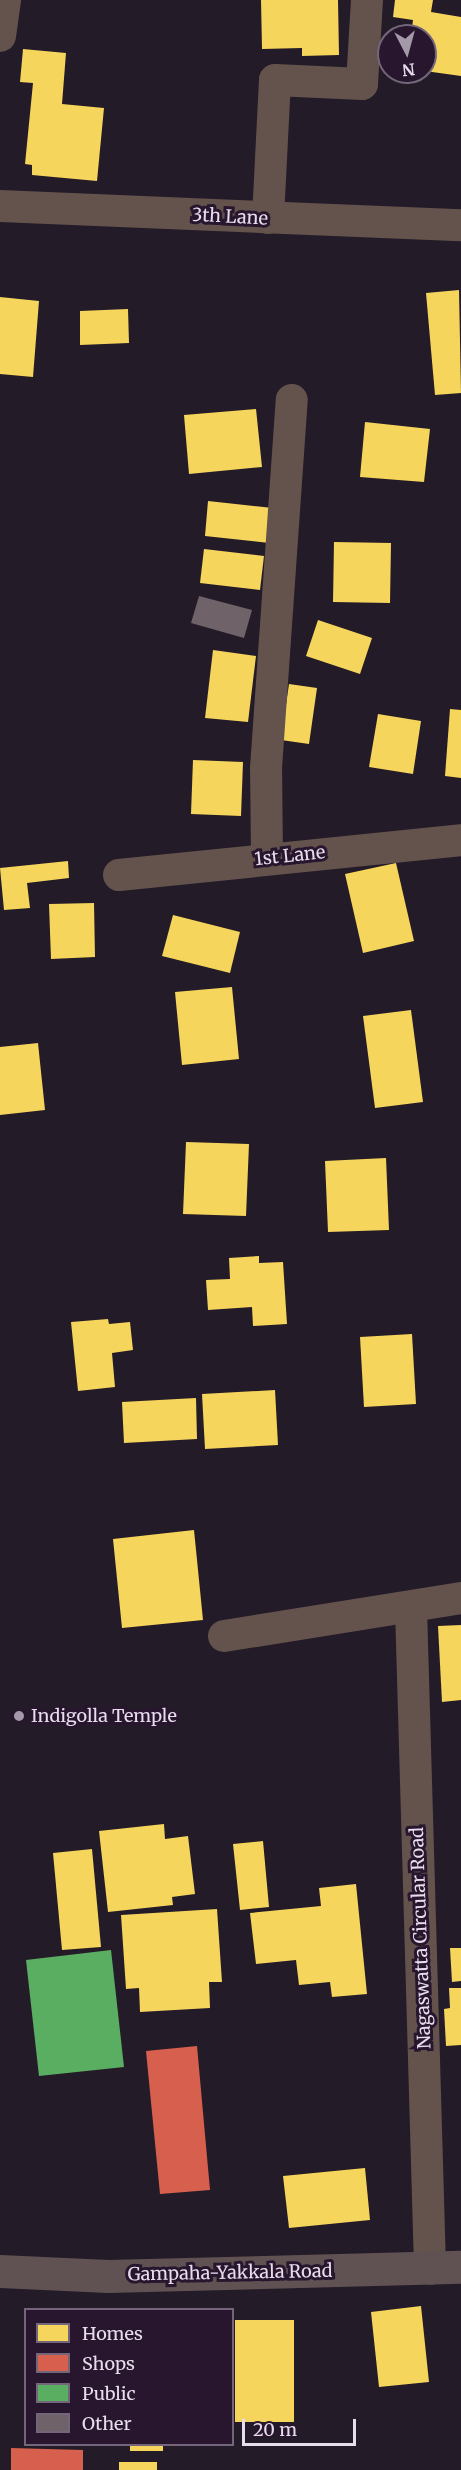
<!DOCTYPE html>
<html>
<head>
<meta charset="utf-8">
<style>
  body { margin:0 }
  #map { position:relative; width:461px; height:2470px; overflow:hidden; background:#241b28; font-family:Merriweather,serif }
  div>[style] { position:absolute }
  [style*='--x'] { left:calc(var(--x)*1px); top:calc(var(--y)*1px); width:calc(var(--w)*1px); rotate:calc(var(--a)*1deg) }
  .homes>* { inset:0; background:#f6d55c }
  .shops>* { inset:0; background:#d6604d }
  .public>* { inset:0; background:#5aae61 }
  .building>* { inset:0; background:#6f6369 }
  .street>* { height:32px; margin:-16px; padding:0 16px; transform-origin:16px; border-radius:16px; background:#64534d }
  .highway>* { height:33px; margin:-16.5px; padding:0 16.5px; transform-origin:16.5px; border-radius:16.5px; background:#605253 }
  .dots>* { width:16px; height:16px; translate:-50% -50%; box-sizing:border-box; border:3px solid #27162d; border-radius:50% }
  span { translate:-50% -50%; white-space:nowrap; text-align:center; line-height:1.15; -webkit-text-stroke:6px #27162d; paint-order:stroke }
  .street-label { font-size:18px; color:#e8dded }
  .poi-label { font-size:18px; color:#e8dded }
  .left { translate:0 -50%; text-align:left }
  .legend { position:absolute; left:24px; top:2308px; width:210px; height:138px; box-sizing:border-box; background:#27162d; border:2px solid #74667a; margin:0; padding:8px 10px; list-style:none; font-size:18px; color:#e8dded }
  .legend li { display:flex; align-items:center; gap:12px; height:30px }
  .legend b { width:30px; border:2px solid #74667a }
  .north { position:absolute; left:377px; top:24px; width:60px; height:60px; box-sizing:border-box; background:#27162d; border:2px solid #74667a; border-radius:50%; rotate:174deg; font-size:16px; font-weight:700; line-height:24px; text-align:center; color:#e8dded }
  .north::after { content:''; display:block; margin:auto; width:21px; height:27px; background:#a399a8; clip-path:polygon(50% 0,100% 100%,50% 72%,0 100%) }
  .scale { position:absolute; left:242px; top:2419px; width:114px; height:27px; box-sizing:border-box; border:3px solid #e8dded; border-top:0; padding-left:8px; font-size:18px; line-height:21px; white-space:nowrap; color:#e8dded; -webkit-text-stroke:4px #27162d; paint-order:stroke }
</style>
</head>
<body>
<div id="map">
  <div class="homes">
    <div style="clip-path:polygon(261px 0,338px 0,339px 55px,302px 56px,302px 48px,262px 49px)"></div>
    <div style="clip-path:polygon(395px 0,433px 0,431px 12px,461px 17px,461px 76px,425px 71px,425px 36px,411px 36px,413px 20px,393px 17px)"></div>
    <div style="clip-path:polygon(23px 49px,66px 53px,62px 104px,104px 108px,97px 181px,32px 175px,32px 165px,25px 164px,33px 83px,20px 82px)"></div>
    <div style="clip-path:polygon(459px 290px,461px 393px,435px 395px,426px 293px)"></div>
    <div style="clip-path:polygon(0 297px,39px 301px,33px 377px,0 374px)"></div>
    <div style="clip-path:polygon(128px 309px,129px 343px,80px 345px,80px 311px)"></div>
    <div style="clip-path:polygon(256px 409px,262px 467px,189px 474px,184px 415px)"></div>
    <div style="clip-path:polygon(365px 422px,430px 429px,424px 482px,360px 477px)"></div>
    <div style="clip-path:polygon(208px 501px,273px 508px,269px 543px,205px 536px)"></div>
    <div style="clip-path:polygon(334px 542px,391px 543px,390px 603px,333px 602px)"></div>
    <div style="clip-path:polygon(204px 549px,264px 556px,260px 590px,200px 583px)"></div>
    <div style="clip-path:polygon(318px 620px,372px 638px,360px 674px,306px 656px)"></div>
    <div style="clip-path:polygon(213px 650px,256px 656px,248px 722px,205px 718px)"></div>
    <div style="clip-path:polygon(289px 684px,317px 688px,309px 744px,281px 740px)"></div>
    <div style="clip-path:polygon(450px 709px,461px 710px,461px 778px,445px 776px)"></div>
    <div style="clip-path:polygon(378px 714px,421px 721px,413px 774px,369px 767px)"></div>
    <div style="clip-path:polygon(193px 760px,243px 762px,241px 816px,191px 814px)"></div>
    <div style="clip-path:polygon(68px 861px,69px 878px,27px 883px,30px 908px,4px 910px,0 868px)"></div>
    <div style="clip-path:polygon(396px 863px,414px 941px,363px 953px,345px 874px)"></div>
    <div style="clip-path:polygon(94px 903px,95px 957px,51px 959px,49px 904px)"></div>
    <div style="clip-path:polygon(173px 915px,240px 932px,230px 973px,162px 956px)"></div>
    <div style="clip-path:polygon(232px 987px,239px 1059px,182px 1065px,175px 992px)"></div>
    <div style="clip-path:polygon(411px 1010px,423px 1102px,375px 1108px,363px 1016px)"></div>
    <div style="clip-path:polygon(38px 1043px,45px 1110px,0 1115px,0 1047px)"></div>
    <div style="clip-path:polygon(186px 1142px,249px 1144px,246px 1216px,183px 1214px)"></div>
    <div style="clip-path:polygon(386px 1158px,389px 1230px,328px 1232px,325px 1161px)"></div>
    <div style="clip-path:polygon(259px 1256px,259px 1263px,283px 1262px,287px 1324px,253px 1326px,252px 1307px,208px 1310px,206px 1280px,230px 1279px,229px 1258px)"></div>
    <div style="clip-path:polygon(108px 1319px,109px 1324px,130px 1322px,133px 1350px,112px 1353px,115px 1387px,78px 1391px,71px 1322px)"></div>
    <div style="clip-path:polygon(412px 1334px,416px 1404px,364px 1407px,360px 1337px)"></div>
    <div style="clip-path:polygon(275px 1390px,278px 1445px,205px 1449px,202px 1394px)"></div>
    <div style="clip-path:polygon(196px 1398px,197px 1439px,124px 1443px,122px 1402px)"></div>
    <div style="clip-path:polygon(194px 1530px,203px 1620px,122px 1628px,113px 1539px)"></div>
    <div style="clip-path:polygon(461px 1625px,461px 1700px,442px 1702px,438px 1626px)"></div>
    <div style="clip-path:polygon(164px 1824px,165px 1839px,188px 1836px,195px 1894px,172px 1897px,173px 1905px,108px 1912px,99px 1831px)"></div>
    <div style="clip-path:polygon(263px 1841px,269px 1907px,240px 1910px,233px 1844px)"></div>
    <div style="clip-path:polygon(92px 1849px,101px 1947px,62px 1950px,53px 1853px)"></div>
    <div style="clip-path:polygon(356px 1884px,367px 1994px,332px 1997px,330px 1982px,299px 1985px,296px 1960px,256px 1964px,250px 1913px,321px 1906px,319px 1888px)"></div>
    <div style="clip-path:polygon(217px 1909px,222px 1982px,209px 1982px,210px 2008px,140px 2012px,139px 1988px,126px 1989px,121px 1915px)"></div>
    <div style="clip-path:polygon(450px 1948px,461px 1948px,461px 1981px,452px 1982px)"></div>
    <div style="clip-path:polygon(449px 1988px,461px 1988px,461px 2045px,446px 2046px,444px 2009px,450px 2008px)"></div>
    <div style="clip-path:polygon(365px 2168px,370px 2220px,289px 2228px,283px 2176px)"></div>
    <div style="clip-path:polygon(421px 2306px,429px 2382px,379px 2387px,371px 2312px)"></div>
    <div style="clip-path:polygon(235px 2320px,294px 2320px,294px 2422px,235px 2422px)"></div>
    <div style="clip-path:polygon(130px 2444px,163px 2444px,163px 2451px,130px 2451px)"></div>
    <div style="clip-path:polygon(119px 2462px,157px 2462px,157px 2470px,119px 2470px)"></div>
  </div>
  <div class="shops">
    <div style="clip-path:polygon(197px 2046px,210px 2190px,160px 2194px,146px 2051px)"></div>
    <div style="clip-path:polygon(11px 2448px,83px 2450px,83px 2470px,11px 2470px)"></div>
  </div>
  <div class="public">
    <div style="clip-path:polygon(111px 1950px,124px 2067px,39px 2076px,26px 1960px)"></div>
  </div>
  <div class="building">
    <div style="clip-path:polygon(199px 596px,252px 610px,244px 638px,191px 623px)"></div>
  </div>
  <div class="street">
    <div style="--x:0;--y:36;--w:36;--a:-82"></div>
    <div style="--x:0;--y:206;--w:461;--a:2.4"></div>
    <div style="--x:268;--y:218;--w:138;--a:-87.1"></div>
    <div style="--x:275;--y:80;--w:87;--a:2.6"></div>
    <div style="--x:362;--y:84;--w:84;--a:-86.6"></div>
    <div style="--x:267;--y:858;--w:90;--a:-90.6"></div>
    <div style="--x:266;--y:768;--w:369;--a:-86"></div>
    <div style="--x:119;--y:875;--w:344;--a:-5.8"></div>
    <div style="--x:411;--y:1608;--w:661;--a:88.35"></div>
    <div style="--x:224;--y:1636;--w:240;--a:-9.1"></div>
  </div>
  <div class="highway">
    <div style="--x:0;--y:2271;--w:108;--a:2.7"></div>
    <div style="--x:108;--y:2276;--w:353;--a:-1.5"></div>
  </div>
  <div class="dots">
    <div style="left:19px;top:1716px;background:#a399a8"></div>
  </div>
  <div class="street-label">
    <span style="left:230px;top:217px;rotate:3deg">3th Lane</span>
    <span style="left:290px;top:856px;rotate:-6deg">1st Lane</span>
    <span style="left:421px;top:1938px;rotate:-92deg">Nagaswatta Circular Road</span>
    <span style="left:230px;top:2273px;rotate:-1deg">Gampaha-Yakkala Road</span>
  </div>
  <div class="poi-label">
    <span class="left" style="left:31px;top:1716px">Indigolla Temple</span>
  </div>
  <ul class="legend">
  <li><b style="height:16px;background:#f6d55c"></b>Homes</li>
  <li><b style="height:16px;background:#d6604d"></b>Shops</li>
  <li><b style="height:16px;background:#5aae61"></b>Public</li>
  <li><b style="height:16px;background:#6f6369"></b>Other</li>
  </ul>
  <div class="north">N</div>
  <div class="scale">20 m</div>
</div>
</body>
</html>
